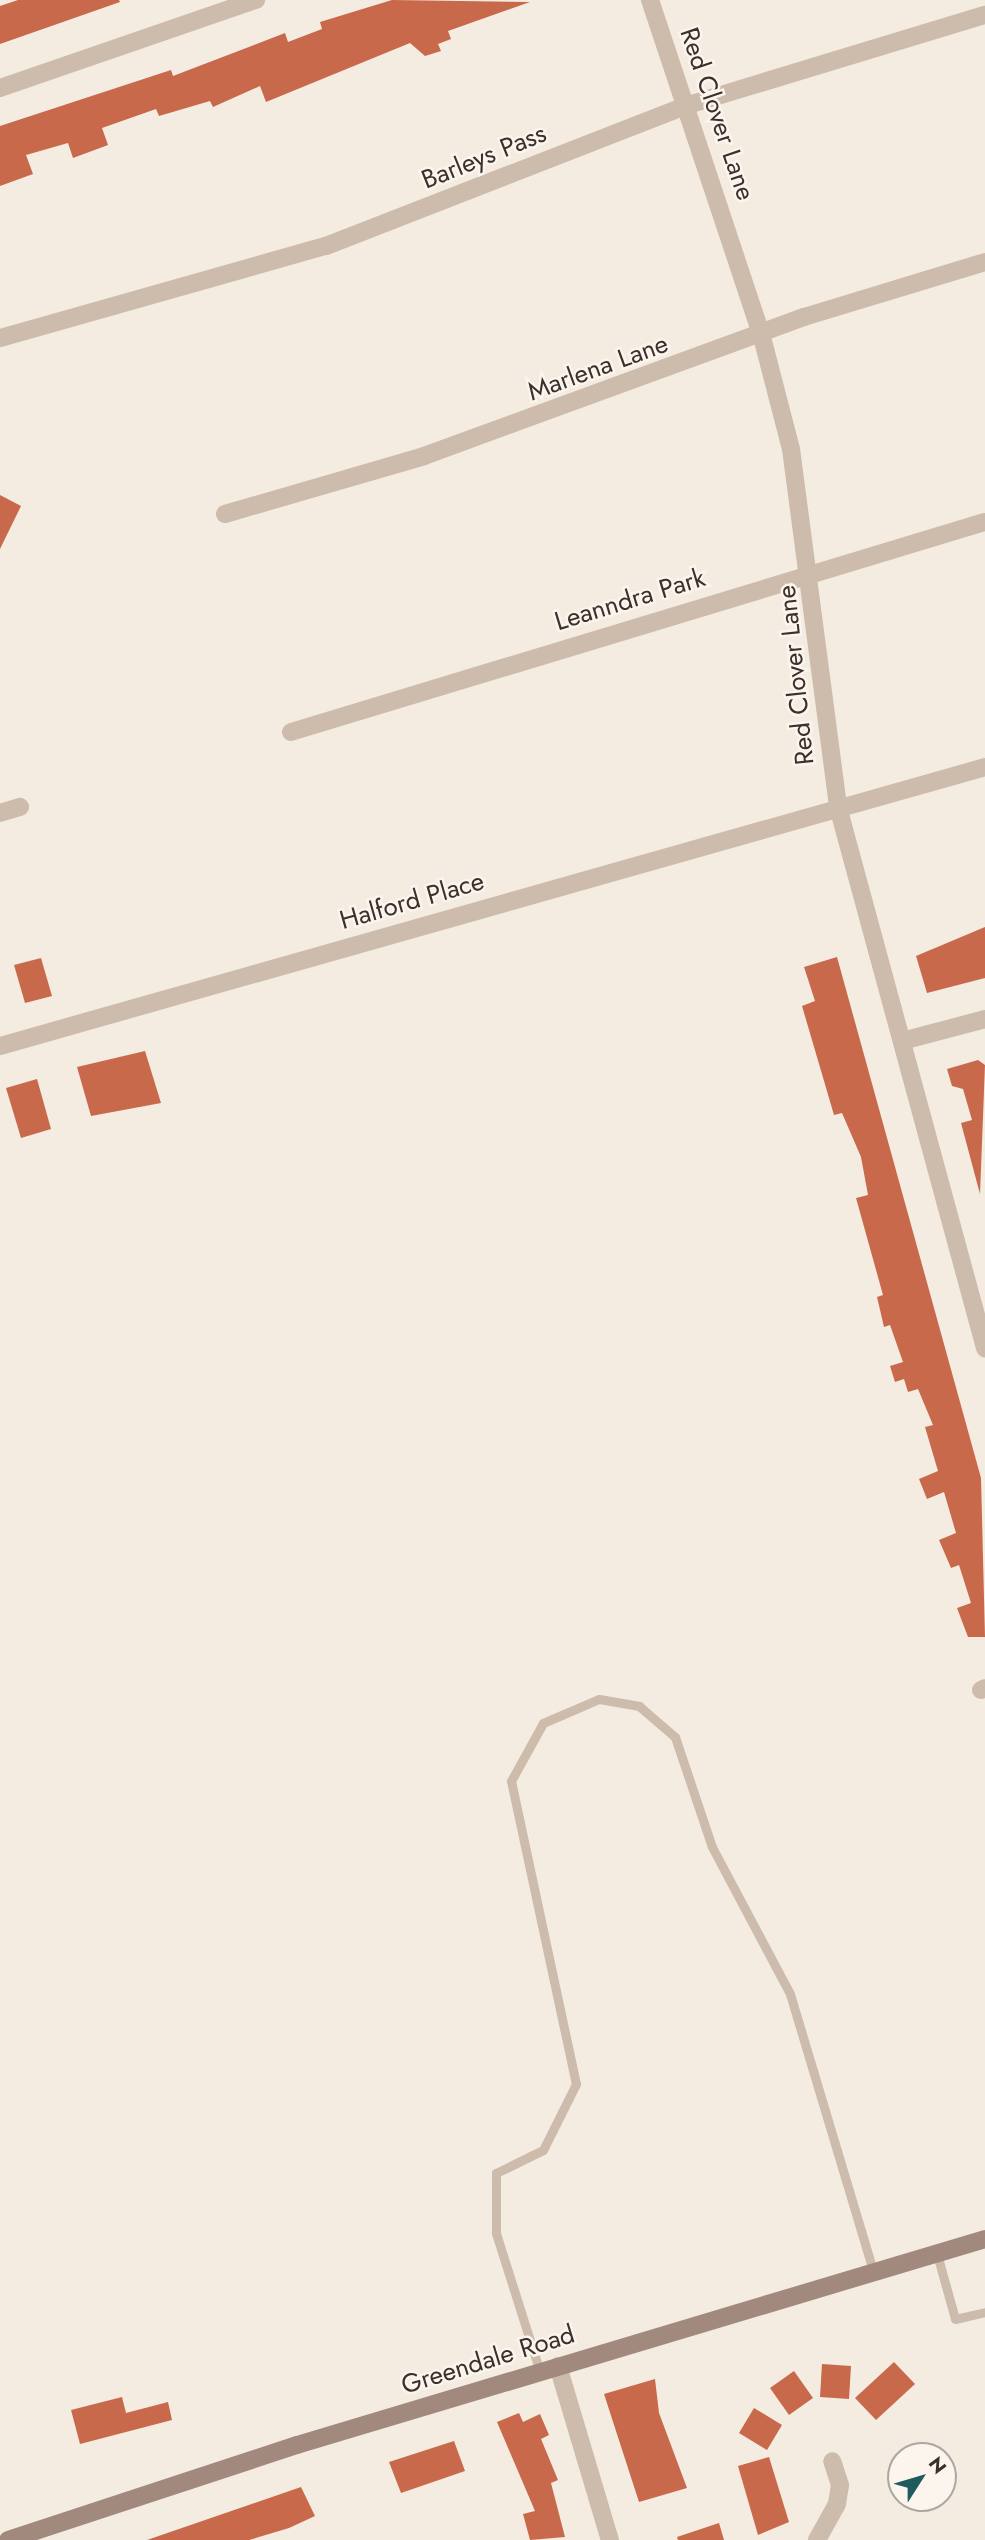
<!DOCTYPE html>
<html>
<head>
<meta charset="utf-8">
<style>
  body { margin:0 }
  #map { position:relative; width:985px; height:2540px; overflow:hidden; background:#f4ebe1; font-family:Jost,sans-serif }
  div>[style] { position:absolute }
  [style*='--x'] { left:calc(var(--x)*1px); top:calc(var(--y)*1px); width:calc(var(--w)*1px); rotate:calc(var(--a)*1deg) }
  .building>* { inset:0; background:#c8694b }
  .lane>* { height:9px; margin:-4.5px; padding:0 4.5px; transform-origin:4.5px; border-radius:4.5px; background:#cdbbac }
  .street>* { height:18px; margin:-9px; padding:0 9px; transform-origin:9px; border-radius:9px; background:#cdbbac }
  .secondary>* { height:18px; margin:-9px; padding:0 9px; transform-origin:9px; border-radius:9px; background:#a18a7d }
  span { translate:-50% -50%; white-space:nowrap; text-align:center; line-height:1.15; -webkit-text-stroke:5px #fbf5ee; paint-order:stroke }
  .street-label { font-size:26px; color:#3b302b }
  .north { position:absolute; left:887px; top:2442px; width:70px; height:70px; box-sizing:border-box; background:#fbf5ee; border:2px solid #aea6a0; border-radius:50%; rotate:53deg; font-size:19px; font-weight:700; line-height:28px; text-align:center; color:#3b302b }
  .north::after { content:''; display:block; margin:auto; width:24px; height:32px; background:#1f5a5e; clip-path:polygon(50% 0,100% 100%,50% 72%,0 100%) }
</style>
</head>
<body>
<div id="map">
  <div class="building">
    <div style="clip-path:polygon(18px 0,119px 0,120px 2px,0 44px,0 6px)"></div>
    <div style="clip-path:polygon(392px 0,530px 2px,448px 31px,451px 39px,438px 44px,441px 51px,425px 56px,410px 43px,266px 102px,260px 86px,213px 107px,210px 101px,159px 116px,156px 109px,102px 128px,108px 145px,73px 158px,68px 143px,26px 155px,33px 174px,0 186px,0 126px,171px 70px,173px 76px,285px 33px,288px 42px,322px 29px,320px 22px)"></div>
    <div style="clip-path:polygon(0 495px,21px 506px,0 549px)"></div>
    <div style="clip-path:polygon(985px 927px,985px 978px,927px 993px,916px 956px)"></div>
    <div style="clip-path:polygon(837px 957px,981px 1478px,985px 1637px,968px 1637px,957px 1608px,971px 1603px,959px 1565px,951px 1568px,939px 1540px,956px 1533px,944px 1492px,927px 1499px,919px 1479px,938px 1471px,925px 1427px,933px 1425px,918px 1389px,908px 1392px,904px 1379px,895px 1382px,890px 1366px,903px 1362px,890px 1325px,884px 1327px,877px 1297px,883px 1295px,856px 1198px,868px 1195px,861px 1157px,842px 1113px,834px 1115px,802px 1006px,815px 1001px,804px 967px)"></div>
    <div style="clip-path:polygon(41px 958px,52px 996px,25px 1003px,14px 965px)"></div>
    <div style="clip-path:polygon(145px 1051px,161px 1103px,91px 1116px,77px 1067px)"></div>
    <div style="clip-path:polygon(978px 1060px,985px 1065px,980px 1194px,961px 1123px,972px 1120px,963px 1089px,952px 1086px,947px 1069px)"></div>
    <div style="clip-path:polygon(37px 1079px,51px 1129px,21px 1138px,6px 1088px)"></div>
    <div style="clip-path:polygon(894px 2362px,915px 2384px,876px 2420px,855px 2398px)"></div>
    <div style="clip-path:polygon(822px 2364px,851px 2366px,849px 2399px,820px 2397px)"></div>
    <div style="clip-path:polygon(794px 2371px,813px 2398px,789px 2415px,770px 2388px)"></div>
    <div style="clip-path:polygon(655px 2379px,659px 2413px,687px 2488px,639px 2502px,604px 2394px)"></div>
    <div style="clip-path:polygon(122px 2397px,126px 2413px,168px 2402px,172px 2420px,80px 2444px,71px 2410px)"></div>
    <div style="clip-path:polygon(754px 2408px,782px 2425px,767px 2450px,739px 2433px)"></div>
    <div style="clip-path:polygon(519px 2413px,523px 2422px,540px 2414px,549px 2435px,541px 2439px,558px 2480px,551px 2483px,565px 2537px,530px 2540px,523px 2514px,535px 2511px,497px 2422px)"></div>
    <div style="clip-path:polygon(454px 2441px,465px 2471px,401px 2493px,389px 2462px)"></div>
    <div style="clip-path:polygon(769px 2457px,789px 2522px,758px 2535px,738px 2466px)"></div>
    <div style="clip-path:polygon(301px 2487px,315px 2516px,289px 2528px,249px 2540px,147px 2540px)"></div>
    <div style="clip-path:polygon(719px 2523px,724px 2540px,678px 2540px,677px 2537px)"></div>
  </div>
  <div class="lane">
    <div style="--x:937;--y:2254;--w:67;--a:74.5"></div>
    <div style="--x:955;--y:2319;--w:31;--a:-13"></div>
    <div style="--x:540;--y:2372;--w:146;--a:-107.6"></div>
    <div style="--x:496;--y:2233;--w:60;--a:-90"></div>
    <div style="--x:496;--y:2173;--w:52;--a:-26.1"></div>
    <div style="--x:543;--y:2150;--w:74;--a:-63.4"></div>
    <div style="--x:576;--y:2084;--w:310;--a:-102.1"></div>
    <div style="--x:511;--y:1781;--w:66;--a:-61.1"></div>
    <div style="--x:543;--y:1723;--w:61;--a:-23.2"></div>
    <div style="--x:599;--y:1699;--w:41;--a:9.9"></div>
    <div style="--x:639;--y:1706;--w:48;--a:40.7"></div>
    <div style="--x:675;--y:1737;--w:116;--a:71.4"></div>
    <div style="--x:712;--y:1847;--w:166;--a:62"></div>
    <div style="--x:790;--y:1994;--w:289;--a:73.3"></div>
  </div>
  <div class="street">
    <div style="--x:650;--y:0;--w:355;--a:71.6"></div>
    <div style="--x:762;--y:337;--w:116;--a:75.5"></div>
    <div style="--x:791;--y:449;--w:361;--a:82.5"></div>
    <div style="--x:838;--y:807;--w:561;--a:74.8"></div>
    <div style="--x:0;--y:88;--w:271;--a:-19"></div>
    <div style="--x:0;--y:338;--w:339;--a:-15.8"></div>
    <div style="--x:326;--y:246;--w:388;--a:-21.3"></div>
    <div style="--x:688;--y:105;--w:310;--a:-16.9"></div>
    <div style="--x:225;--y:514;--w:207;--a:-16.2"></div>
    <div style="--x:424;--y:456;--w:405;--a:-20.1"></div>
    <div style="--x:804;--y:317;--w:189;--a:-16.9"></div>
    <div style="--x:291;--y:732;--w:725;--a:-16.84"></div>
    <div style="--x:0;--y:813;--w:21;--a:-17"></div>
    <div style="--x:902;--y:1041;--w:86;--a:-14.8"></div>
    <div style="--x:0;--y:1046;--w:1024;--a:-15.81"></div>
    <div style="--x:981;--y:1690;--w:4;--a:-27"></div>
    <div style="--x:558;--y:2366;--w:182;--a:73.4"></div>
    <div style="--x:817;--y:2540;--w:41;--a:-60.9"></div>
    <div style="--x:837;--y:2504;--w:19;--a:-81"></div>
    <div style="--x:840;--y:2485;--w:25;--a:-108"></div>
  </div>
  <div class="secondary">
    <div style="--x:8;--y:2540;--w:304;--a:-18.2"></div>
    <div style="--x:297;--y:2445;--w:718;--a:-16.67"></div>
  </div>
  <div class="street-label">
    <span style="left:717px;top:114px;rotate:71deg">Red Clover Lane</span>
    <span style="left:484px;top:157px;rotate:-22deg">Barleys Pass</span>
    <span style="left:598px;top:368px;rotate:-20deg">Marlena Lane</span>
    <span style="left:630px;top:600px;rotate:-17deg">Leanndra Park</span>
    <span style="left:796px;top:675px;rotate:-96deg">Red Clover Lane</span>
    <span style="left:412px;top:901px;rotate:-16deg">Halford Place</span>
    <span style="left:488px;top:2360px;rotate:-17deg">Greendale Road</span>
  </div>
  <div class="north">N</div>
</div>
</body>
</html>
